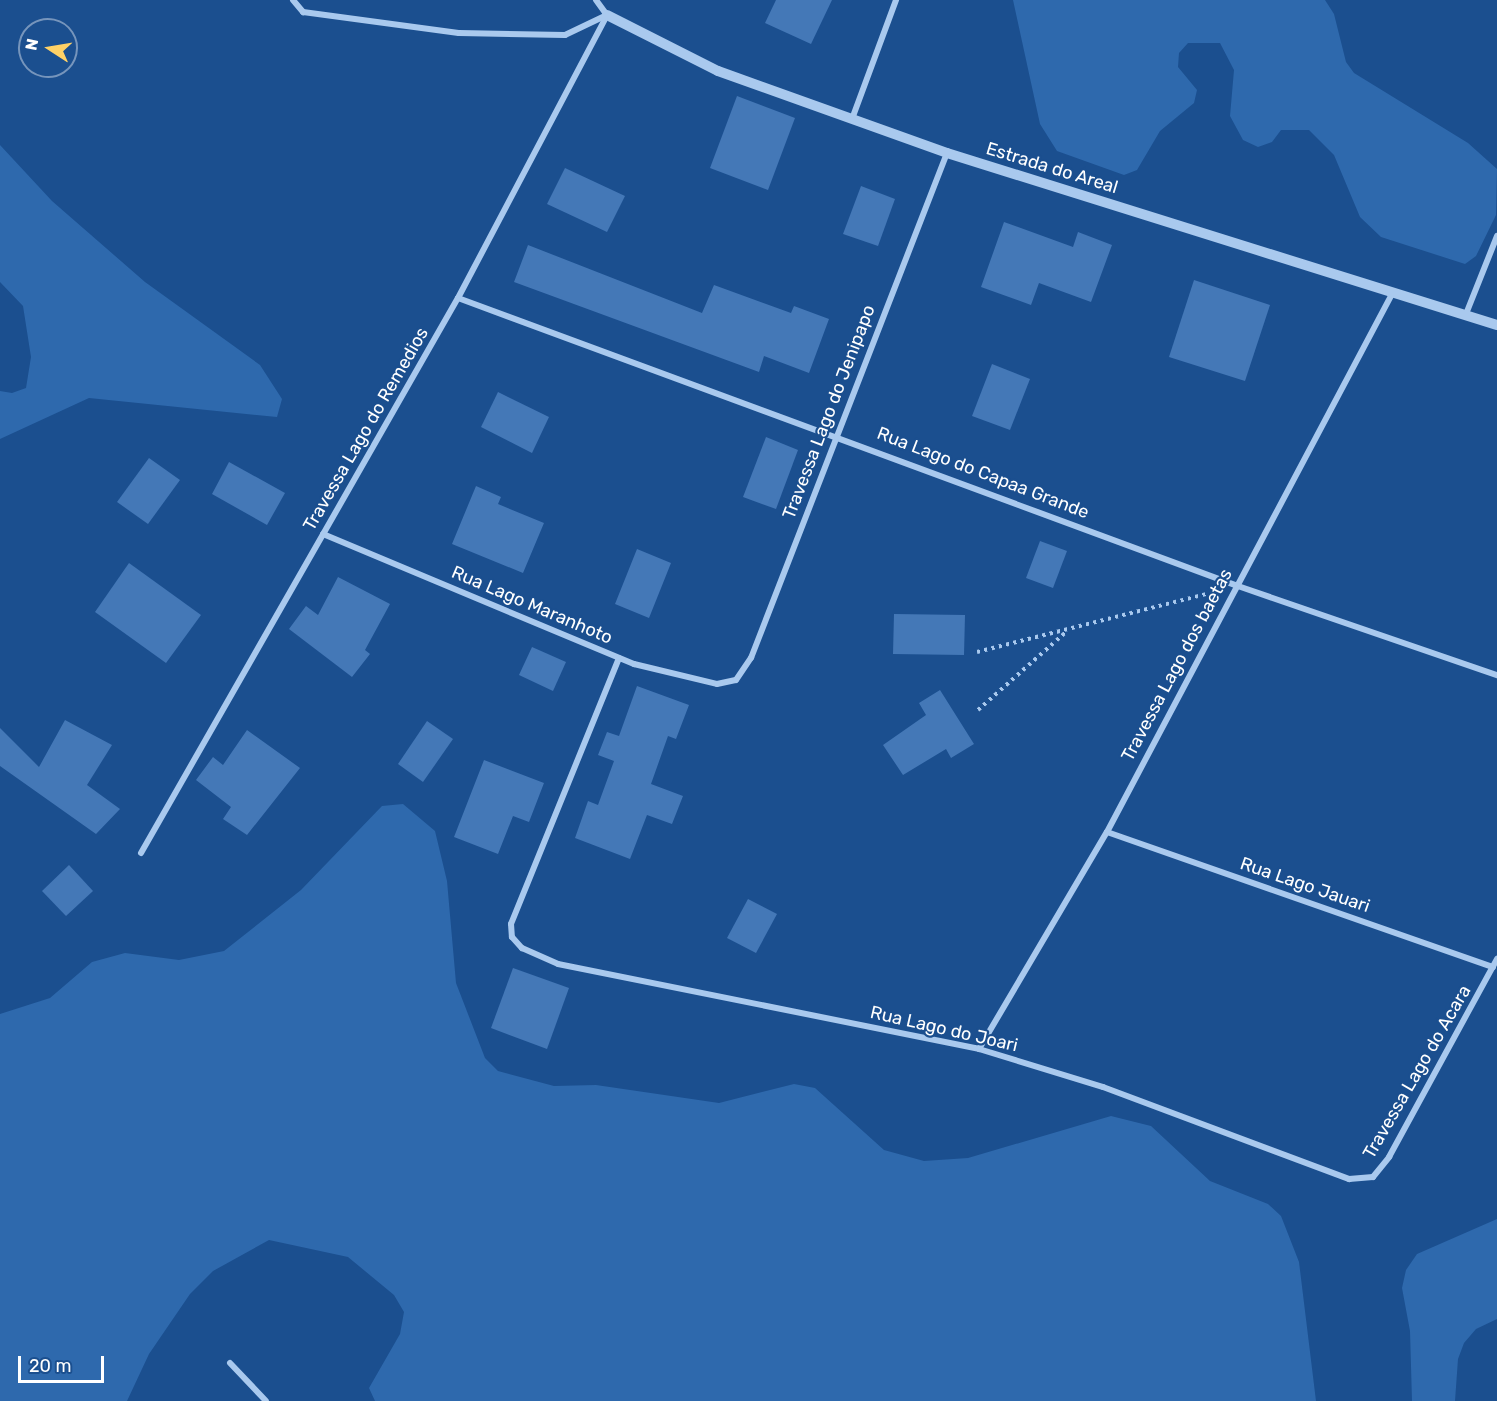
<!DOCTYPE html>
<html>
<head>
<meta charset="utf-8">
<style>
  body { margin:0 }
  #map { position:relative; width:1497px; height:1401px; overflow:hidden; background:#1b4f8f; font-family:Rubik,sans-serif }
  div>[style] { position:absolute }
  [style*='--x'] { left:calc(var(--x)*1px); top:calc(var(--y)*1px); width:calc(var(--w)*1px); rotate:calc(var(--a)*1deg) }
  .green>* { inset:0; background:#2e69ad }
  .building>* { inset:0; background:#4478b7 }
  .path>* { height:4px; margin-top:-2px; transform-origin:0; background:repeating-linear-gradient(90deg,#a9c9ee 0 3px,transparent 0 7.5px) }
  .minor>* { height:6px; margin:-3px; padding:0 3px; transform-origin:3px; border-radius:3px; background:#a9c9ee }
  .tertiary>* { height:10px; margin:-5px; padding:0 5px; transform-origin:5px; border-radius:5px; background:#a9c9ee }
  span { translate:-50% -50%; white-space:nowrap; text-align:center; line-height:1.15; -webkit-text-stroke:4.5px #1b4f8f; paint-order:stroke }
  .street-label { font-size:18px; color:#fff }
  .north { position:absolute; left:18px; top:18px; width:60px; height:60px; box-sizing:border-box; background:#1b4f8f; border:2px solid #7695bc; border-radius:50%; rotate:282deg; font-size:16px; font-weight:700; line-height:24px; text-align:center; color:#fff }
  .north::after { content:''; display:block; margin:auto; width:21px; height:27px; background:#ffd166; clip-path:polygon(50% 0,100% 100%,50% 72%,0 100%) }
  .scale { position:absolute; left:18px; top:1356px; width:86px; height:27px; box-sizing:border-box; border:3px solid #fff; border-top:0; padding-left:8px; font-size:18px; line-height:21px; white-space:nowrap; color:#fff; -webkit-text-stroke:4px #1b4f8f; paint-order:stroke }
</style>
</head>
<body>
<div id="map">
  <div class="green">
    <div style="clip-path:polygon(1013px 0,1325px 0,1334px 14px,1346px 62px,1354px 73px,1468px 143px,1497px 169px,1496px 215px,1476px 256px,1465px 264px,1381px 237px,1360px 217px,1334px 155px,1309px 130px,1281px 130px,1272px 142px,1258px 147px,1243px 140px,1230px 116px,1234px 70px,1220px 43px,1188px 43px,1179px 53px,1178px 67px,1197px 90px,1194px 103px,1160px 131px,1137px 170px,1124px 175px,1057px 151px,1040px 124px)"></div>
    <div style="clip-path:polygon(0 145px,52px 201px,145px 282px,260px 365px,282px 399px,277px 417px,89px 398px,0 439px,0 391px,12px 393px,26px 388px,31px 357px,23px 306px,0 282px)"></div>
    <div style="clip-path:polygon(403px 804px,435px 831px,447px 881px,456px 983px,485px 1058px,498px 1071px,554px 1086px,596px 1085px,719px 1103px,794px 1084px,815px 1088px,884px 1150px,924px 1161px,968px 1158px,1111px 1116px,1151px 1126px,1210px 1181px,1268px 1204px,1281px 1216px,1299px 1262px,1316px 1401px,375px 1401px,369px 1388px,400px 1334px,404px 1312px,394px 1295px,348px 1257px,269px 1240px,213px 1271px,190px 1294px,149px 1354px,127px 1401px,0 1401px,0 1014px,50px 998px,92px 962px,125px 953px,179px 960px,224px 951px,301px 890px,382px 806px)"></div>
    <div style="clip-path:polygon(1497px 1219px,1497px 1319px,1476px 1329px,1464px 1343px,1458px 1359px,1455px 1401px,1412px 1401px,1410px 1331px,1402px 1288px,1406px 1270px,1417px 1254px)"></div>
  </div>
  <div class="building">
    <div style="clip-path:polygon(776px 0,832px 0,811px 44px,765px 23px)"></div>
    <div style="clip-path:polygon(737px 96px,795px 118px,768px 190px,710px 168px)"></div>
    <div style="clip-path:polygon(565px 168px,625px 196px,607px 232px,547px 204px)"></div>
    <div style="clip-path:polygon(861px 186px,895px 199px,878px 246px,843px 234px)"></div>
    <div style="clip-path:polygon(1004px 222px,1073px 247px,1078px 232px,1112px 245px,1091px 302px,1039px 283px,1031px 305px,981px 287px)"></div>
    <div style="clip-path:polygon(528px 245px,702px 313px,714px 285px,791px 313px,794px 306px,829px 319px,809px 373px,764px 356px,759px 372px,514px 282px)"></div>
    <div style="clip-path:polygon(1194px 280px,1270px 305px,1245px 381px,1169px 357px)"></div>
    <div style="clip-path:polygon(992px 364px,1030px 379px,1010px 430px,972px 416px)"></div>
    <div style="clip-path:polygon(498px 392px,549px 417px,532px 453px,481px 427px)"></div>
    <div style="clip-path:polygon(766px 437px,798px 450px,776px 509px,743px 497px)"></div>
    <div style="clip-path:polygon(149px 458px,180px 480px,148px 524px,117px 502px)"></div>
    <div style="clip-path:polygon(229px 462px,285px 493px,267px 525px,212px 494px)"></div>
    <div style="clip-path:polygon(476px 486px,501px 497px,498px 504px,544px 523px,523px 573px,452px 544px)"></div>
    <div style="clip-path:polygon(1040px 541px,1067px 551px,1053px 588px,1026px 578px)"></div>
    <div style="clip-path:polygon(637px 549px,671px 563px,649px 618px,615px 604px)"></div>
    <div style="clip-path:polygon(129px 563px,201px 615px,166px 663px,95px 612px)"></div>
    <div style="clip-path:polygon(338px 577px,390px 604px,365px 650px,370px 654px,352px 677px,289px 629px,306px 606px,318px 615px)"></div>
    <div style="clip-path:polygon(894px 614px,965px 615px,964px 655px,893px 654px)"></div>
    <div style="clip-path:polygon(532px 647px,566px 662px,553px 691px,519px 675px)"></div>
    <div style="clip-path:polygon(637px 686px,689px 705px,676px 739px,668px 736px,651px 784px,683px 796px,672px 824px,647px 815px,630px 859px,575px 838px,588px 801px,598px 805px,614px 761px,598px 755px,607px 732px,619px 736px)"></div>
    <div style="clip-path:polygon(940px 690px,974px 744px,951px 758px,946px 749px,903px 775px,883px 745px,926px 715px,919px 703px)"></div>
    <div style="clip-path:polygon(65px 720px,112px 745px,87px 785px,120px 809px,96px 834px,0 766px,0 728px,39px 767px)"></div>
    <div style="clip-path:polygon(427px 721px,453px 739px,423px 782px,398px 764px)"></div>
    <div style="clip-path:polygon(247px 730px,300px 768px,247px 835px,223px 819px,231px 807px,196px 780px,213px 757px,223px 765px)"></div>
    <div style="clip-path:polygon(484px 760px,544px 783px,529px 822px,513px 816px,498px 854px,454px 837px)"></div>
    <div style="clip-path:polygon(69px 865px,93px 891px,66px 916px,42px 891px)"></div>
    <div style="clip-path:polygon(748px 899px,777px 914px,756px 953px,727px 938px)"></div>
    <div style="clip-path:polygon(513px 968px,569px 988px,547px 1049px,491px 1028px)"></div>
  </div>
  <div class="path">
    <div style="--x:977;--y:652;--w:236;--a:-14.2"></div>
    <div style="--x:978;--y:710;--w:118;--a:-41.6"></div>
  </div>
  <div class="minor">
    <div style="--x:293;--y:0;--w:16;--a:50"></div>
    <div style="--x:303;--y:12;--w:157;--a:7.7"></div>
    <div style="--x:459;--y:33;--w:106;--a:1.1"></div>
    <div style="--x:565;--y:35;--w:47;--a:-25.5"></div>
    <div style="--x:596;--y:0;--w:19;--a:54"></div>
    <div style="--x:852;--y:119;--w:127;--a:-69.7"></div>
    <div style="--x:458;--y:298;--w:828;--a:20.27"></div>
    <div style="--x:1235;--y:585;--w:277;--a:19"></div>
    <div style="--x:1466;--y:314;--w:84;--a:-68.3"></div>
    <div style="--x:323;--y:534;--w:337;--a:22.7"></div>
    <div style="--x:634;--y:664;--w:85;--a:13.5"></div>
    <div style="--x:717;--y:684;--w:19;--a:-12"></div>
    <div style="--x:736;--y:680;--w:27;--a:-56"></div>
    <div style="--x:751;--y:658;--w:542;--a:-68.79"></div>
    <div style="--x:619;--y:658;--w:287;--a:112.1"></div>
    <div style="--x:511;--y:924;--w:13;--a:86"></div>
    <div style="--x:512;--y:937;--w:15;--a:48"></div>
    <div style="--x:522;--y:948;--w:39;--a:24"></div>
    <div style="--x:558;--y:964;--w:429;--a:11.4"></div>
    <div style="--x:979;--y:1049;--w:130;--a:17"></div>
    <div style="--x:1103;--y:1087;--w:263;--a:20.5"></div>
    <div style="--x:1349;--y:1179;--w:24;--a:-5"></div>
    <div style="--x:1373;--y:1177;--w:26;--a:-51"></div>
    <div style="--x:1389;--y:1157;--w:226;--a:-61.4"></div>
    <div style="--x:1107;--y:832;--w:409;--a:19.3"></div>
    <div style="--x:141;--y:853;--w:639;--a:-60.27"></div>
    <div style="--x:458;--y:298;--w:320;--a:-62.2"></div>
    <div style="--x:979;--y:1049;--w:252;--a:-59.5"></div>
    <div style="--x:1107;--y:832;--w:611;--a:-62.09"></div>
    <div style="--x:230;--y:1363;--w:52;--a:46.5"></div>
  </div>
  <div class="tertiary">
    <div style="--x:607;--y:15;--w:124;--a:26.8"></div>
    <div style="--x:718;--y:71;--w:243;--a:19.7"></div>
    <div style="--x:947;--y:153;--w:576;--a:17.37"></div>
  </div>
  <div class="street-label">
    <span style="left:1052px;top:168px;rotate:17deg">Estrada do Areal</span>
    <span style="left:829px;top:412px;rotate:-69deg">Travessa Lago do Jenipapo</span>
    <span style="left:366px;top:429px;rotate:-60deg">Travessa Lago do Remedios</span>
    <span style="left:983px;top:473px;rotate:21deg">Rua Lago do Capaa Grande</span>
    <span style="left:532px;top:605px;rotate:23deg">Rua Lago Maranhoto</span>
    <span style="left:1177px;top:665px;rotate:-62deg">Travessa Lago dos baetas</span>
    <span style="left:1305px;top:885px;rotate:19deg">Rua Lago Jauari</span>
    <span style="left:944px;top:1029px;rotate:13deg">Rua Lago do Joari</span>
    <span style="left:1417px;top:1072px;rotate:-60deg">Travessa Lago do Acara</span>
  </div>
  <div class="north">N</div>
  <div class="scale">20 m</div>
</div>
</body>
</html>
